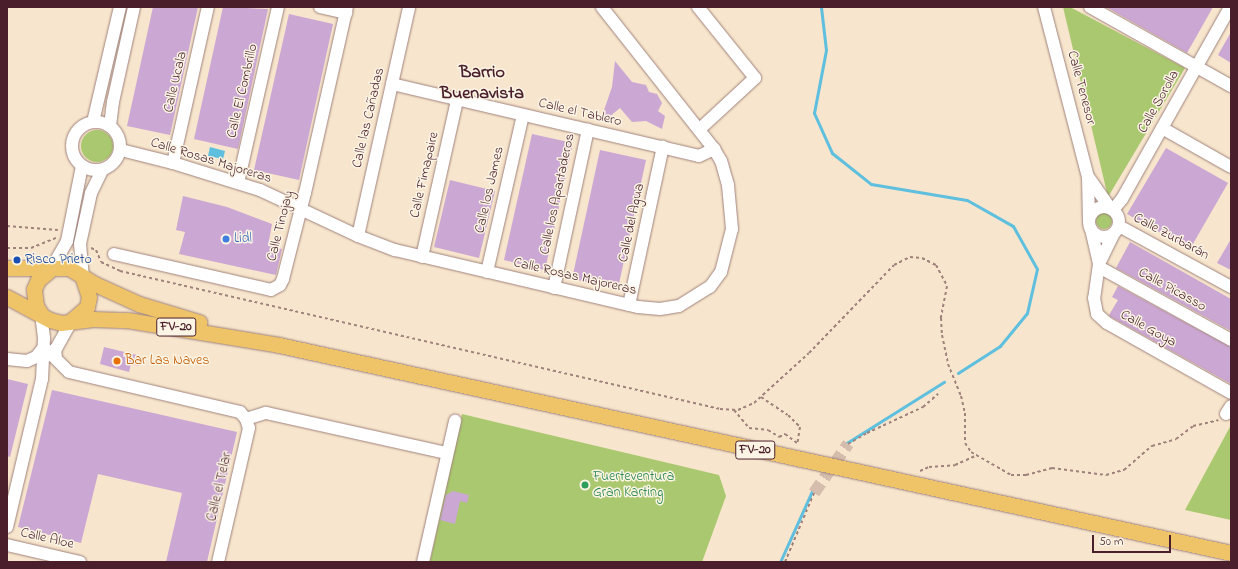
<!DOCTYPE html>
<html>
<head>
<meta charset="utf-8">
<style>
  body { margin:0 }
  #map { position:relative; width:1238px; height:569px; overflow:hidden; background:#f7e5cd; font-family:"Indie Flower",sans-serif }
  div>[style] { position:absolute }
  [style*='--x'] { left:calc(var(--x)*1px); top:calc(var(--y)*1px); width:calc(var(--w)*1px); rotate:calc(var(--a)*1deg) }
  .green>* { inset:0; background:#aac86f }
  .round { border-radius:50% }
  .water>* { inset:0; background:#5fbfde }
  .stream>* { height:3px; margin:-1.5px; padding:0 1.5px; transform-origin:1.5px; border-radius:1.5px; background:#5fbfde }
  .building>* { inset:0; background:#cba7d3 }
  .minor-tunnel>* { height:12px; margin-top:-6px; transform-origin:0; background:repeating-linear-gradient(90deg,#d4bdad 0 12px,transparent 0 18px) }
  .path>* { height:2px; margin-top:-1px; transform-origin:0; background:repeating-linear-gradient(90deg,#a0827c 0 3px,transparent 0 6px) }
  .roads { filter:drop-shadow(0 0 1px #a0827c) drop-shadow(0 0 1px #a0827c) }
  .minor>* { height:12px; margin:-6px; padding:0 6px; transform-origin:6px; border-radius:6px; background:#fff }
  .minor>.ring { margin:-6px; padding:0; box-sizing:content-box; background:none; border:12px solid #fff; border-radius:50% }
  .major>* { height:15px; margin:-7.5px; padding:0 7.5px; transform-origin:7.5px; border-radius:7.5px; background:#efc469 }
  .dots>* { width:11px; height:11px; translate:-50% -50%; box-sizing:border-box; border:2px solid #fcf5e5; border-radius:50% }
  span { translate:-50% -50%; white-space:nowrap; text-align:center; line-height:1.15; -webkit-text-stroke:3px #fcf5e5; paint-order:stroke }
  .shield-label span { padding:1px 3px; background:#fcf5e5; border:1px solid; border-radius:3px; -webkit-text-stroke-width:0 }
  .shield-label { font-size:13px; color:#4a1f2b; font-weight:700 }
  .street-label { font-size:14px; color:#4a1f2b }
  .shop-label { font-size:14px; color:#366cbe }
  .left { translate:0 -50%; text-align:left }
  .transit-label { font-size:14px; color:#164399 }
  .food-label { font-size:14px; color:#c56008 }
  .leisure-label { font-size:14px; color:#27864d }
  .district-label { font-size:18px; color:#4a1f2b; font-weight:700 }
  .frame { position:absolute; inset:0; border:8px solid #4a1f2b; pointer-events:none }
  .scale { position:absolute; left:1092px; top:535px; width:79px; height:18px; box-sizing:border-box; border:2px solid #4a1f2b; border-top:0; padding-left:5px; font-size:12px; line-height:14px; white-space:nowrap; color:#4a1f2b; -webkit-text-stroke:3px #fcf5e5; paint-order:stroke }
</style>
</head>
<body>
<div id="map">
  <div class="green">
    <div style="clip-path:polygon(1063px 7px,1070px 7px,1185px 68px,1108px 197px)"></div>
    <div class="round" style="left:81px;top:130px;width:32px;height:32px"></div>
    <div class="round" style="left:1096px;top:213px;width:16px;height:16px"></div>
    <div style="clip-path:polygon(462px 414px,719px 475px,726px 496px,702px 562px,430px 562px)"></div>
    <div style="clip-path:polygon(1231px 425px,1231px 520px,1185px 510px)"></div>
  </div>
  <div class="water">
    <div style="clip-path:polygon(210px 147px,225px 151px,223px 159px,208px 156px)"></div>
  </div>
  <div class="stream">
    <div style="--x:821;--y:7;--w:43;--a:83.4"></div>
    <div style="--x:826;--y:50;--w:64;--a:100.8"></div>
    <div style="--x:814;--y:113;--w:44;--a:65.8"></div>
    <div style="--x:832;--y:153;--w:50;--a:38.5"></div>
    <div style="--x:871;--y:184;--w:97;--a:9.5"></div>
    <div style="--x:967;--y:200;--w:53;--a:29.5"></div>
    <div style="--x:1013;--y:226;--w:49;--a:60.8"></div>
    <div style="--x:1037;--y:269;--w:45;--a:102.8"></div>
    <div style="--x:1027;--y:313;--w:43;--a:129.3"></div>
    <div style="--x:1000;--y:346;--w:50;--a:147.3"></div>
    <div style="--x:845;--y:444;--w:117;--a:-32.1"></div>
    <div style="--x:780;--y:562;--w:78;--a:-65.7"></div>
  </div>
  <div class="building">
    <div style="clip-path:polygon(153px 7px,198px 7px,170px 135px,127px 126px)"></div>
    <div style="clip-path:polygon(223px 7px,268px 9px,238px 149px,194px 139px)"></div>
    <div style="clip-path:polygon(1106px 7px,1213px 7px,1187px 53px)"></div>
    <div style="clip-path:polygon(289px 14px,333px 24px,299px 180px,254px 170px)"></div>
    <div style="clip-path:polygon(1231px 32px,1231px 63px,1218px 55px)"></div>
    <div style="clip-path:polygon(615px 61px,632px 82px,646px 85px,649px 92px,657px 94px,662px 103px,658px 111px,665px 116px,662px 129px,646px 121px,632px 122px,620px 108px,609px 117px,602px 116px,612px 87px)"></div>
    <div style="clip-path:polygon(532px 134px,573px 143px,545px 270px,504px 260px)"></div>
    <div style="clip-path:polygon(1166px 148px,1228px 183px,1190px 249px,1127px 214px)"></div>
    <div style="clip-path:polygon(600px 150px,646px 160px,618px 288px,572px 279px)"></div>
    <div style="clip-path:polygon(450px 180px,495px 191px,479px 258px,434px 247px)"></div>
    <div style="clip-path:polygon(183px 196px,227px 207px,272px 224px,268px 246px,282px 249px,276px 275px,179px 254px,185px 232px,176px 230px)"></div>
    <div style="clip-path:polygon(1231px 239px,1231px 270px,1217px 263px)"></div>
    <div style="clip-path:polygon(1130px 242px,1231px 299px,1231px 331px,1116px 268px)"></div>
    <div style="clip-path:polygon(1118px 286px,1231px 347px,1231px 384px,1111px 317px,1109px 315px,1118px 300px,1112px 297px)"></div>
    <div style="clip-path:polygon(104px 347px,141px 356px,139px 366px,131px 364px,129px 372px,100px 364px)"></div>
    <div style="clip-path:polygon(7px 379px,28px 384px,10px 457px,7px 456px)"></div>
    <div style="clip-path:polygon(52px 390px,237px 432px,207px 562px,166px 562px,182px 493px,98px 474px,81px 543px,18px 527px)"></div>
    <div style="clip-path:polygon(453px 491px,469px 495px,467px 503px,460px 501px,455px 524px,440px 520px,446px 495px)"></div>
  </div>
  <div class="minor-tunnel">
    <div style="--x:814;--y:493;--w:60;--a:-55.2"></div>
  </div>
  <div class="path">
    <div style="--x:7;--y:226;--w:51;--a:4.5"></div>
    <div style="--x:7;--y:248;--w:24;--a:0"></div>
    <div style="--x:31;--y:248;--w:27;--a:-22"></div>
    <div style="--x:91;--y:248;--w:5;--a:22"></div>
    <div style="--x:96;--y:250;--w:13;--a:67"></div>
    <div style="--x:101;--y:262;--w:21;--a:25"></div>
    <div style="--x:120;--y:271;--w:616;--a:12.95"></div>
    <div style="--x:720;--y:409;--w:18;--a:3"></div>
    <div style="--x:738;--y:410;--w:17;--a:-24"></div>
    <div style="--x:754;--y:403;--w:74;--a:-42.3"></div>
    <div style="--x:809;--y:353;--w:122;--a:-46"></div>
    <div style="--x:894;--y:265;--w:18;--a:-27"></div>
    <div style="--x:910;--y:257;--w:12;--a:5"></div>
    <div style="--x:922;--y:258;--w:16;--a:27"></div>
    <div style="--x:936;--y:265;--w:24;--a:62"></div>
    <div style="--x:947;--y:286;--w:33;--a:101"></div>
    <div style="--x:941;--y:318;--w:17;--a:87"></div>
    <div style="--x:942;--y:335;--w:30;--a:78"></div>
    <div style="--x:948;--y:364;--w:35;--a:68"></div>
    <div style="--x:961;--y:396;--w:17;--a:77"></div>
    <div style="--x:965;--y:413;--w:30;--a:90"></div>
    <div style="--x:965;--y:443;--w:11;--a:56"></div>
    <div style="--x:971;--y:452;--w:46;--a:29.9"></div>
    <div style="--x:1011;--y:475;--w:15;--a:0"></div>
    <div style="--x:1026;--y:475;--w:27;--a:-15"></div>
    <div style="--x:1052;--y:468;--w:54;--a:7.4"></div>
    <div style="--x:1106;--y:475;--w:19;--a:-16"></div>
    <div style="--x:1124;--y:470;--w:37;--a:-41"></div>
    <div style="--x:1152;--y:446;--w:25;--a:-16"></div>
    <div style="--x:1176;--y:439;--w:21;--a:-37"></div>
    <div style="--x:1193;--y:426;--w:26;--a:-13"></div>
    <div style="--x:761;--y:397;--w:32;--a:34"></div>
    <div style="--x:788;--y:415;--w:17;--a:45"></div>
    <div style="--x:800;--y:427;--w:18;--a:99"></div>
    <div style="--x:734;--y:410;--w:23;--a:50"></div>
    <div style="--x:749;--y:428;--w:19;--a:6"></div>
    <div style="--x:768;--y:430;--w:13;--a:32"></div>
    <div style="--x:779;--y:437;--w:7;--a:-27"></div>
    <div style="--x:785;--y:434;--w:15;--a:37"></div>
    <div style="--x:848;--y:444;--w:22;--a:-30"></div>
    <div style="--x:867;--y:433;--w:62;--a:-24.9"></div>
    <div style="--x:923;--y:407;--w:20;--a:-41"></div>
    <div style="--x:920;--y:471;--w:10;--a:-24"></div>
    <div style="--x:929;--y:467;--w:26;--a:-4"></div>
    <div style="--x:955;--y:465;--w:24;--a:-24"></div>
    <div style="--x:785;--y:562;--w:75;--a:-67.2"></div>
  </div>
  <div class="roads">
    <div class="minor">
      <div style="--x:320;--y:7;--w:27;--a:13"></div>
      <div style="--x:698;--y:7;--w:91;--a:51.2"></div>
      <div style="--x:755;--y:78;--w:75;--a:137.2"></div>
      <div style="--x:1044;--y:7;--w:176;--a:75.5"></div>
      <div style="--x:1088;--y:177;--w:43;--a:88.7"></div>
      <div style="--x:1090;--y:7;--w:162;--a:29.3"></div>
      <div style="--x:392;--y:84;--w:315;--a:13.2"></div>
      <div style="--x:699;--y:156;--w:17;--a:-25"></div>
      <div class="ring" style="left:72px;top:122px;width:36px;height:36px"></div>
      <div style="--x:93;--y:122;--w:118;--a:-76.8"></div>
      <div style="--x:110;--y:126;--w:24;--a:-83"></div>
      <div style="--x:113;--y:102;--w:97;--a:-77.5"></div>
      <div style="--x:1162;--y:128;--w:79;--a:29.5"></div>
      <div style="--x:121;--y:150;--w:54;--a:14"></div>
      <div style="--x:173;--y:163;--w:91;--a:17.2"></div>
      <div style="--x:260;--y:190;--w:108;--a:25.1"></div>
      <div style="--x:358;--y:236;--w:40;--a:21"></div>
      <div style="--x:395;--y:250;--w:250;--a:13.2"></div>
      <div style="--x:638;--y:307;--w:22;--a:5"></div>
      <div style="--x:660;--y:309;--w:19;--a:-9"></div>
      <div style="--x:679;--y:306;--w:36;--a:-32"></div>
      <div style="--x:710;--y:287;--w:19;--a:-54"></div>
      <div style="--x:721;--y:272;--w:44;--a:-75.7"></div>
      <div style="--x:732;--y:229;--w:44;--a:-95.2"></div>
      <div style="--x:728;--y:185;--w:25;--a:-106"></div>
      <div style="--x:721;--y:161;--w:14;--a:-120"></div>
      <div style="--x:714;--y:149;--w:181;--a:-128.3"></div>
      <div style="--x:173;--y:163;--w:160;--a:-77.4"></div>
      <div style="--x:1089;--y:178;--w:37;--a:55"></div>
      <div style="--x:238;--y:183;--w:180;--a:-77.2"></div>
      <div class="ring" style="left:1089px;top:207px;width:18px;height:18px"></div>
      <div style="--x:1113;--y:210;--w:14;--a:-51"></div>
      <div style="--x:1122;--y:199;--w:220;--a:-60.6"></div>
      <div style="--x:1119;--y:226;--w:128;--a:28.6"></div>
      <div style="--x:1091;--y:229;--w:36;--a:77"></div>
      <div style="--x:1114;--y:233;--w:34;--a:116"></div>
      <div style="--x:1099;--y:264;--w:34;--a:98"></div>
      <div style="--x:1094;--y:298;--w:16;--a:79"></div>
      <div style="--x:1097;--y:314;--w:13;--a:42"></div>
      <div style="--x:1107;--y:323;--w:142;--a:29.4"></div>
      <div style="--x:358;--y:236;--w:235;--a:-77.4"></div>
      <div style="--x:114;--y:254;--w:161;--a:12.9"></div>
      <div style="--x:271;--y:290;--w:10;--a:-29"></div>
      <div style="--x:280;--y:285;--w:7;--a:-63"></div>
      <div style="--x:283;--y:279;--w:89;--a:-75.7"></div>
      <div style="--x:305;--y:193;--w:191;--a:-77.3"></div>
      <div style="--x:422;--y:257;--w:161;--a:-77.4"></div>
      <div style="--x:1099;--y:267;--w:151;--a:28.9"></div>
      <div style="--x:51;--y:269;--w:32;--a:-60"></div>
      <div style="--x:67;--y:241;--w:76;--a:-78.7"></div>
      <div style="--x:487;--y:272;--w:161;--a:-77.1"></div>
      <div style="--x:83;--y:278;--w:34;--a:-95"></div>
      <div style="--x:80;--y:244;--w:52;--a:-77.8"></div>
      <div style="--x:91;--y:193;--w:25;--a:-64"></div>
      <div style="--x:554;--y:288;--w:162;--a:-77.9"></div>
      <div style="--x:629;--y:305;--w:162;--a:-77.9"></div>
      <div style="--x:55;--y:349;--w:10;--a:84"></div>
      <div style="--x:56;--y:359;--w:18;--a:45"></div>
      <div style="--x:69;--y:372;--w:176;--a:13.2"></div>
      <div style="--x:240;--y:412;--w:9;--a:49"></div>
      <div style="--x:246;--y:419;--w:9;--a:72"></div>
      <div style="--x:249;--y:428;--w:138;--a:103"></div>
      <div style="--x:52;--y:356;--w:41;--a:-60.9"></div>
      <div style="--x:7;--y:359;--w:20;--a:6"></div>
      <div style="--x:27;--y:361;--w:10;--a:-24"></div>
      <div style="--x:36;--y:357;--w:13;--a:-51"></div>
      <div style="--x:1226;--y:414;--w:9;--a:-58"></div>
      <div style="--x:246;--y:419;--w:21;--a:-17"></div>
      <div style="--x:266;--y:413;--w:185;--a:12.5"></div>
      <div style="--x:7;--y:527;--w:152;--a:-76.7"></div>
      <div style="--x:42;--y:379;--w:41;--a:-87.2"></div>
      <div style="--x:44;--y:338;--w:24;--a:-97"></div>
      <div style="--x:7;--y:545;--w:75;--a:13.1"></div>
      <div style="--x:423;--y:562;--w:145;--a:-77.2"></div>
    </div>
    <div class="major">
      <div style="--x:7;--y:268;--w:62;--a:0"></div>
      <div style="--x:69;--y:268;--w:31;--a:32"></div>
      <div style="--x:95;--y:284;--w:48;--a:24.4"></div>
      <div style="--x:139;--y:304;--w:63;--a:16.7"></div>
      <div style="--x:7;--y:297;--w:49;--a:28.1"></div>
      <div style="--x:50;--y:320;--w:11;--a:15"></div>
      <div style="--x:61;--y:323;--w:32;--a:-7"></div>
      <div style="--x:93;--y:319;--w:34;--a:2"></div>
      <div style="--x:127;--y:320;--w:154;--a:9.3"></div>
      <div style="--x:279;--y:345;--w:974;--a:12.32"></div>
      <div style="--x:41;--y:314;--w:9;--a:-122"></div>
      <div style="--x:36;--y:306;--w:17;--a:-97"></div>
      <div style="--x:34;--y:289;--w:10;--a:-66"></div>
      <div style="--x:38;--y:280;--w:17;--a:-40"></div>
      <div style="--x:72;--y:320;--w:20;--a:-41"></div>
      <div style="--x:87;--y:307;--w:10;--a:-79"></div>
      <div style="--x:89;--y:297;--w:20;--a:-108"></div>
    </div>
  </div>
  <div class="dots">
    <div style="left:226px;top:239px;background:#3f7fe0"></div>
    <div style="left:17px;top:260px;background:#1a4fb4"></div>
    <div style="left:117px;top:361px;background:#e8710a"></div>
    <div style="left:585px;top:485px;background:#2e9e5b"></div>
  </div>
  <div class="shield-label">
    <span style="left:176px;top:327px">FV-20</span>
    <span style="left:755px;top:450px">FV-20</span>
  </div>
  <div class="street-label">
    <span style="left:176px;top:82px;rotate:-77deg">Calle Ucala</span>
    <span style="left:1081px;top:88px;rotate:75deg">Calle Tenesor</span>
    <span style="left:243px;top:91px;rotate:-77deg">Calle El Combrillo</span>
    <span style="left:1159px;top:102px;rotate:-61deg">Calle Sorolla</span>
    <span style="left:580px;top:113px;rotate:13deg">Calle el Tablero</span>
    <span style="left:369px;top:118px;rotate:-77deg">Calle las Cañadas</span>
    <span style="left:211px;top:161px;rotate:17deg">Calle Rosas Majoreras</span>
    <span style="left:425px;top:175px;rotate:-77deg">Calle Fimapaire</span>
    <span style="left:490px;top:190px;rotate:-77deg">Calle los James</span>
    <span style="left:558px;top:194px;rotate:-78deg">Calle los Apartaderos</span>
    <span style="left:632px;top:223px;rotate:-78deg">Calle del Agua</span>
    <span style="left:281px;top:226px;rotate:-76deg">Calle Tinojay</span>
    <span style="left:1171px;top:237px;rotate:28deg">Calle Zurbarán</span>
    <span style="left:575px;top:277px;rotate:13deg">Calle Rosas Majoreras</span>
    <span style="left:1172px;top:290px;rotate:29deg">Calle Picasso</span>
    <span style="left:1148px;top:329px;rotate:29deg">Calle Goya</span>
    <span style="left:220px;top:487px;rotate:-77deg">Calle el Telar</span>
    <span style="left:47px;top:539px;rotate:13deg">Calle Aloe</span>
  </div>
  <div class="shop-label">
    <span class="left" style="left:234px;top:239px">Lidl</span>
  </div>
  <div class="transit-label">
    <span class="left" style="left:25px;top:260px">Risco Prieto</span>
  </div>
  <div class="food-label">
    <span class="left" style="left:125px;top:361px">Bar Las Naves</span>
  </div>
  <div class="leisure-label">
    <span class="left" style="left:593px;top:485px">Fuerteventura<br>Gran Karting</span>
  </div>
  <div class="district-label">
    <span style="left:482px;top:84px">Barrio<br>Buenavista</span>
  </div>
  <div class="frame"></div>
  <div class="scale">50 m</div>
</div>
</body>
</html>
